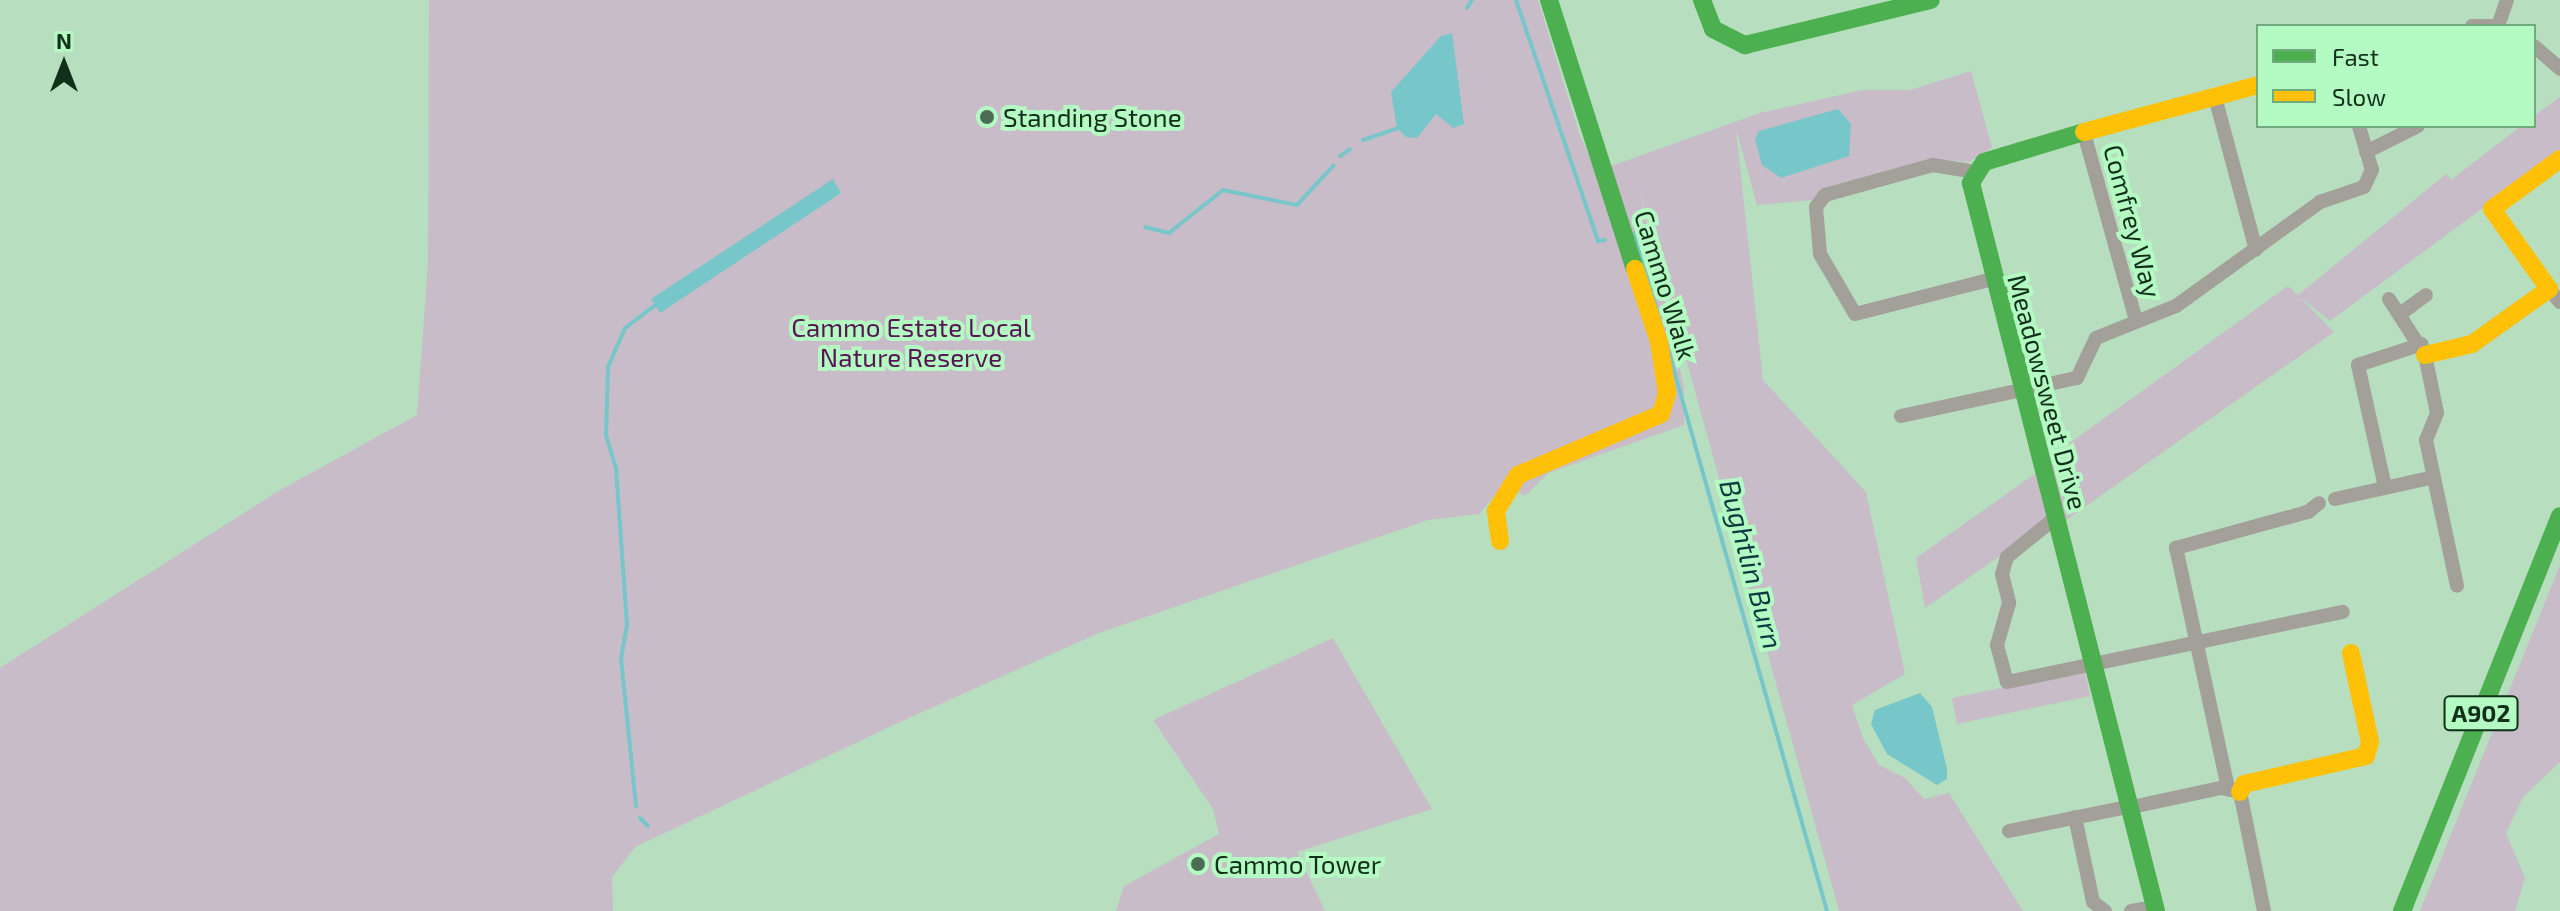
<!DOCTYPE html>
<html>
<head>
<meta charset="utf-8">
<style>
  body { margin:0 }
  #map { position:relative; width:2560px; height:911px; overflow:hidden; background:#b7debf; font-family:"Exo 2",sans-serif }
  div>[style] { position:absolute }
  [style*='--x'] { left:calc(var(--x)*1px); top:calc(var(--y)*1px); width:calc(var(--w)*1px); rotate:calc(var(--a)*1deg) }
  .green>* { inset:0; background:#c8bcc8 }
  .water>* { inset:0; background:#77c6c9 }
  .stream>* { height:4px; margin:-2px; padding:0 2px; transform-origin:2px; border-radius:2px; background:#77c6c9 }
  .street>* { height:14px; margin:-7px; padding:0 7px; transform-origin:7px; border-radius:7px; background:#a39f99 }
  .fast>* { height:18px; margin:-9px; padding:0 9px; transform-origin:9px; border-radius:9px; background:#4caf50 }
  .slow>* { height:18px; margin:-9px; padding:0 9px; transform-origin:9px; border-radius:9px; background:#ffc107 }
  .dots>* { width:22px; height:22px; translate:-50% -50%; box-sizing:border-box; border:4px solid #b4fbc3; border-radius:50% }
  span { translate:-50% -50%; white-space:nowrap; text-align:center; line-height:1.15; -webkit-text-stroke:8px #b4fbc3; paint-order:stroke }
  .shield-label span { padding:2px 6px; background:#b4fbc3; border:2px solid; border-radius:6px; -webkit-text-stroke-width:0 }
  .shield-label { font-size:24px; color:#122f1a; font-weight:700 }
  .poi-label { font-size:26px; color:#122f1a }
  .left { translate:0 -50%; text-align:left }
  .street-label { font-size:26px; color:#122f1a }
  .park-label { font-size:26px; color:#571553 }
  .water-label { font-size:28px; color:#0d3a42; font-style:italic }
  .legend { position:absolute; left:2256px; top:24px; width:280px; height:104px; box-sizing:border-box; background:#b4fbc3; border:2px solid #73a97f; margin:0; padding:10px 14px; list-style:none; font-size:24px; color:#122f1a }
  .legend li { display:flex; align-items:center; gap:16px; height:40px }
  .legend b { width:40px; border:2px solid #73a97f }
  .north { position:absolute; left:24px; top:24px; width:80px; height:80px; -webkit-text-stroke:6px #b4fbc3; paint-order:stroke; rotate:0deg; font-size:22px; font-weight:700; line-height:32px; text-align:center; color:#122f1a }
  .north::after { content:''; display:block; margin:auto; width:28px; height:36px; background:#122f1a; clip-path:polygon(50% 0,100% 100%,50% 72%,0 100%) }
</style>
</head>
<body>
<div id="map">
  <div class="green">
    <div style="clip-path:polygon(429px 0,1538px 0,1580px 136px,1597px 171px,1760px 113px,1862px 90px,1910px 90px,1971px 71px,1992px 148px,1969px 162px,1933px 159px,1813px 200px,1757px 205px,1736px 129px,1763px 380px,1866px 492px,1905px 674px,1852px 705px,1863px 738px,1879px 765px,1905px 778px,1924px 799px,1949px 793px,2023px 911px,1839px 911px,1639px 189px,1684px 387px,1684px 425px,1548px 473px,1525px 496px,1505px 484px,1479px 514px,1428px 520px,1099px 633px,900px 722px,635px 847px,612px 877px,613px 911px,0 911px,0 668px,280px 490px,417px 415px,428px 263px)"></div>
    <div style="clip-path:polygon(2560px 97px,2560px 151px,2330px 321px,2300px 297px,2334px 332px,2059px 525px,2042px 463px,2288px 286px,2298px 295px,2446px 174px,2451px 180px,2521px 126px,2534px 126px,2534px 116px)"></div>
    <div style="clip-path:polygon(2039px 471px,2055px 518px,1925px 608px,1916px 558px)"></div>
    <div style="clip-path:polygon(2560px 565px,2560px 762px,2523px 797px,2506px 833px,2525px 878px,2515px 911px,2420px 911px)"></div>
    <div style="clip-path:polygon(1333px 638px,1432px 809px,1297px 852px,1325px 911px,1116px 911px,1124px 886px,1219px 834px,1213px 809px,1153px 720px)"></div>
    <div style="clip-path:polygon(2085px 671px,2090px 696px,1957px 724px,1952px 698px)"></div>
  </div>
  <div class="water">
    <div style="clip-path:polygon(1452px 33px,1464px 124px,1453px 128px,1436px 114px,1417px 138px,1406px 137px,1397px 128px,1391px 92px,1441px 36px)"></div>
    <div style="clip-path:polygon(1838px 109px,1851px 124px,1849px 156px,1781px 178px,1762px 165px,1755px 139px,1759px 131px)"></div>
    <div style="clip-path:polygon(833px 179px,841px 193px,660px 313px,651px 299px)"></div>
    <div style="clip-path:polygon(1920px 693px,1932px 707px,1947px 769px,1947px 779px,1937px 785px,1887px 754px,1871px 724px,1875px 710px)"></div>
  </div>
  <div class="stream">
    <div style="--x:1516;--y:0;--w:255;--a:71.2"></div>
    <div style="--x:1598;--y:241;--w:7;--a:-8"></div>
    <div style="--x:1467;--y:8;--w:9;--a:-58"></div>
    <div style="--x:1363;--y:140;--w:36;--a:-19"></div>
    <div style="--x:1340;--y:156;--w:12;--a:-35"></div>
    <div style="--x:1145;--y:227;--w:25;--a:14"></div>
    <div style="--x:1169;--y:233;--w:69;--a:-38.5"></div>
    <div style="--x:1223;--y:190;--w:76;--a:11.5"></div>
    <div style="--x:1297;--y:205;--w:54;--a:-47.2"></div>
    <div style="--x:1635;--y:233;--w:705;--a:74.19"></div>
    <div style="--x:636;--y:806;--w:148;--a:-95.8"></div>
    <div style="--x:621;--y:659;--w:35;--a:-80"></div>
    <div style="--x:627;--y:625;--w:157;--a:-94"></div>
    <div style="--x:616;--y:468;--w:34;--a:-107"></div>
    <div style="--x:606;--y:436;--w:69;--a:-88.3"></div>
    <div style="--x:608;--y:367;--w:43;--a:-66.4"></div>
    <div style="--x:625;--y:328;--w:38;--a:-37"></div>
    <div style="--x:640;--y:818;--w:11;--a:45"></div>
  </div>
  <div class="street">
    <div style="--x:2472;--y:26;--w:19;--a:0"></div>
    <div style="--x:2498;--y:26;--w:28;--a:-71"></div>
    <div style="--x:2534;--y:46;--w:35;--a:41"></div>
    <div style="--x:2215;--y:97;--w:158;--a:75"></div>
    <div style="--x:2084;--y:133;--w:195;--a:74.5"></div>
    <div style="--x:2366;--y:152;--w:58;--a:-26.6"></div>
    <div style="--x:1976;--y:172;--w:44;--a:-170.8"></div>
    <div style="--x:1933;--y:165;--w:112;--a:164.5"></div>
    <div style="--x:1825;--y:195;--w:15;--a:127"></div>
    <div style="--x:1816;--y:207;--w:47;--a:85.1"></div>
    <div style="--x:1820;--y:254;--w:69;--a:59.7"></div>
    <div style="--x:1855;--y:314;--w:141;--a:-14.3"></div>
    <div style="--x:2549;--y:289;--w:17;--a:50"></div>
    <div style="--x:2389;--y:299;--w:67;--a:57.3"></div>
    <div style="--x:2425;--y:355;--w:59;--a:78.3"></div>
    <div style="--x:2437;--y:413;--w:29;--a:112"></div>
    <div style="--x:2426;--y:440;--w:149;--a:78"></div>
    <div style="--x:2400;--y:314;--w:32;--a:-36"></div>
    <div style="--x:1901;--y:416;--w:180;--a:-12.2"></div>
    <div style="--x:2077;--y:378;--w:44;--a:-64.6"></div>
    <div style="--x:2096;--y:338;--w:86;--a:-21.8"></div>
    <div style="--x:2176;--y:306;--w:178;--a:-35.8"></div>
    <div style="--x:2320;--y:202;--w:46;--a:-18.8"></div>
    <div style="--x:2364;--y:187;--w:19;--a:-65"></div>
    <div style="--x:2372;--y:170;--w:46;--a:-106.5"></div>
    <div style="--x:2385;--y:487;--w:125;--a:-102.5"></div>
    <div style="--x:2358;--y:365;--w:67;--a:-18.2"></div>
    <div style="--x:2335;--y:499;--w:101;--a:-12.5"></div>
    <div style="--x:2055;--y:518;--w:62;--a:140.9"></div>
    <div style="--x:2007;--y:557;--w:18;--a:106"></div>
    <div style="--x:2002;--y:574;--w:30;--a:76"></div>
    <div style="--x:2009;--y:603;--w:44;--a:105.9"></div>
    <div style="--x:1997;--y:645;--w:38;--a:75"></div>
    <div style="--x:2007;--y:682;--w:343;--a:-11.8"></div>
    <div style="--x:2228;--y:788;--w:246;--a:-102.2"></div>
    <div style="--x:2176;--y:548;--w:137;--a:-15.3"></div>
    <div style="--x:2308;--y:512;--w:14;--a:-39"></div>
    <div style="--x:2132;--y:807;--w:91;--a:-12.1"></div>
    <div style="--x:2221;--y:788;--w:19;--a:12"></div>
    <div style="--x:2240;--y:792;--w:121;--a:78.6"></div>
    <div style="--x:2075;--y:817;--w:87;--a:78"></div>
    <div style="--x:2093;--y:902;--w:15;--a:37"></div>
    <div style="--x:2009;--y:831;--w:120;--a:-11.5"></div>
    <div style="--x:2131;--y:911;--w:24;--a:-9"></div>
  </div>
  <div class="fast">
    <div style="--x:1549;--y:0;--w:282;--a:72.3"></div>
    <div style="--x:1702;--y:0;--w:31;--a:69"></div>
    <div style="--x:1713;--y:29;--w:36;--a:27"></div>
    <div style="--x:1745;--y:45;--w:191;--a:-13.6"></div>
    <div style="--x:2084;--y:132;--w:104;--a:163.3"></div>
    <div style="--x:1984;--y:162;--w:25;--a:122"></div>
    <div style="--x:1971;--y:183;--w:751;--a:75.74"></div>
    <div style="--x:2402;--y:911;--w:425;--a:-68.2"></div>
  </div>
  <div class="slow">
    <div style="--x:2084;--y:132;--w:180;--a:-15.1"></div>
    <div style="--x:2425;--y:355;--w:48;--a:-13.2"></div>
    <div style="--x:2472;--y:344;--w:95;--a:-35.5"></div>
    <div style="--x:2549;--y:289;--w:98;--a:-125.5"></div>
    <div style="--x:2492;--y:209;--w:84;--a:-36.3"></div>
    <div style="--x:1500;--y:541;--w:30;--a:-98"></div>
    <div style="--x:1496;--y:511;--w:42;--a:-58.6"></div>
    <div style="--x:1518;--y:475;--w:155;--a:-23.1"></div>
    <div style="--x:1661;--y:414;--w:22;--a:-74"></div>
    <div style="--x:1667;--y:393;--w:52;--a:-98.9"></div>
    <div style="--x:1659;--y:342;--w:77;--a:-108.2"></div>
    <div style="--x:2240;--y:792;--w:9;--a:-63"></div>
    <div style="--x:2244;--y:784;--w:125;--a:-12.9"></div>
    <div style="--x:2366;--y:756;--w:15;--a:-74"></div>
    <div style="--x:2370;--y:742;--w:91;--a:-102.1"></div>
  </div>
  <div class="dots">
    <div style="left:987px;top:117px;background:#4c6c54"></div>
    <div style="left:1198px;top:864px;background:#4c6c54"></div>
  </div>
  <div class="shield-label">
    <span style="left:2481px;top:713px">A902</span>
  </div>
  <div class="poi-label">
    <span class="left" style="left:1003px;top:117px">Standing Stone</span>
    <span class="left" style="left:1214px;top:864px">Cammo Tower</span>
  </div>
  <div class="street-label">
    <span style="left:2133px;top:221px;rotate:75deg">Comfrey Way</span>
    <span style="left:1666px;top:285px;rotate:73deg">Cammo Walk</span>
    <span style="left:2048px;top:392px;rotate:75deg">Meadowsweet Drive</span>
  </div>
  <div class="park-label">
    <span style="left:911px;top:342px">Cammo Estate Local<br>Nature Reserve</span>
  </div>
  <div class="water-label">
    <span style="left:1752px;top:564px;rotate:75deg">Bughtlin Burn</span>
  </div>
  <ul class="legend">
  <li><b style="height:10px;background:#4caf50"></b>Fast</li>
  <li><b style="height:10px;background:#ffc107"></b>Slow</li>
  </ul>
  <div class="north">N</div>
</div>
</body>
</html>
